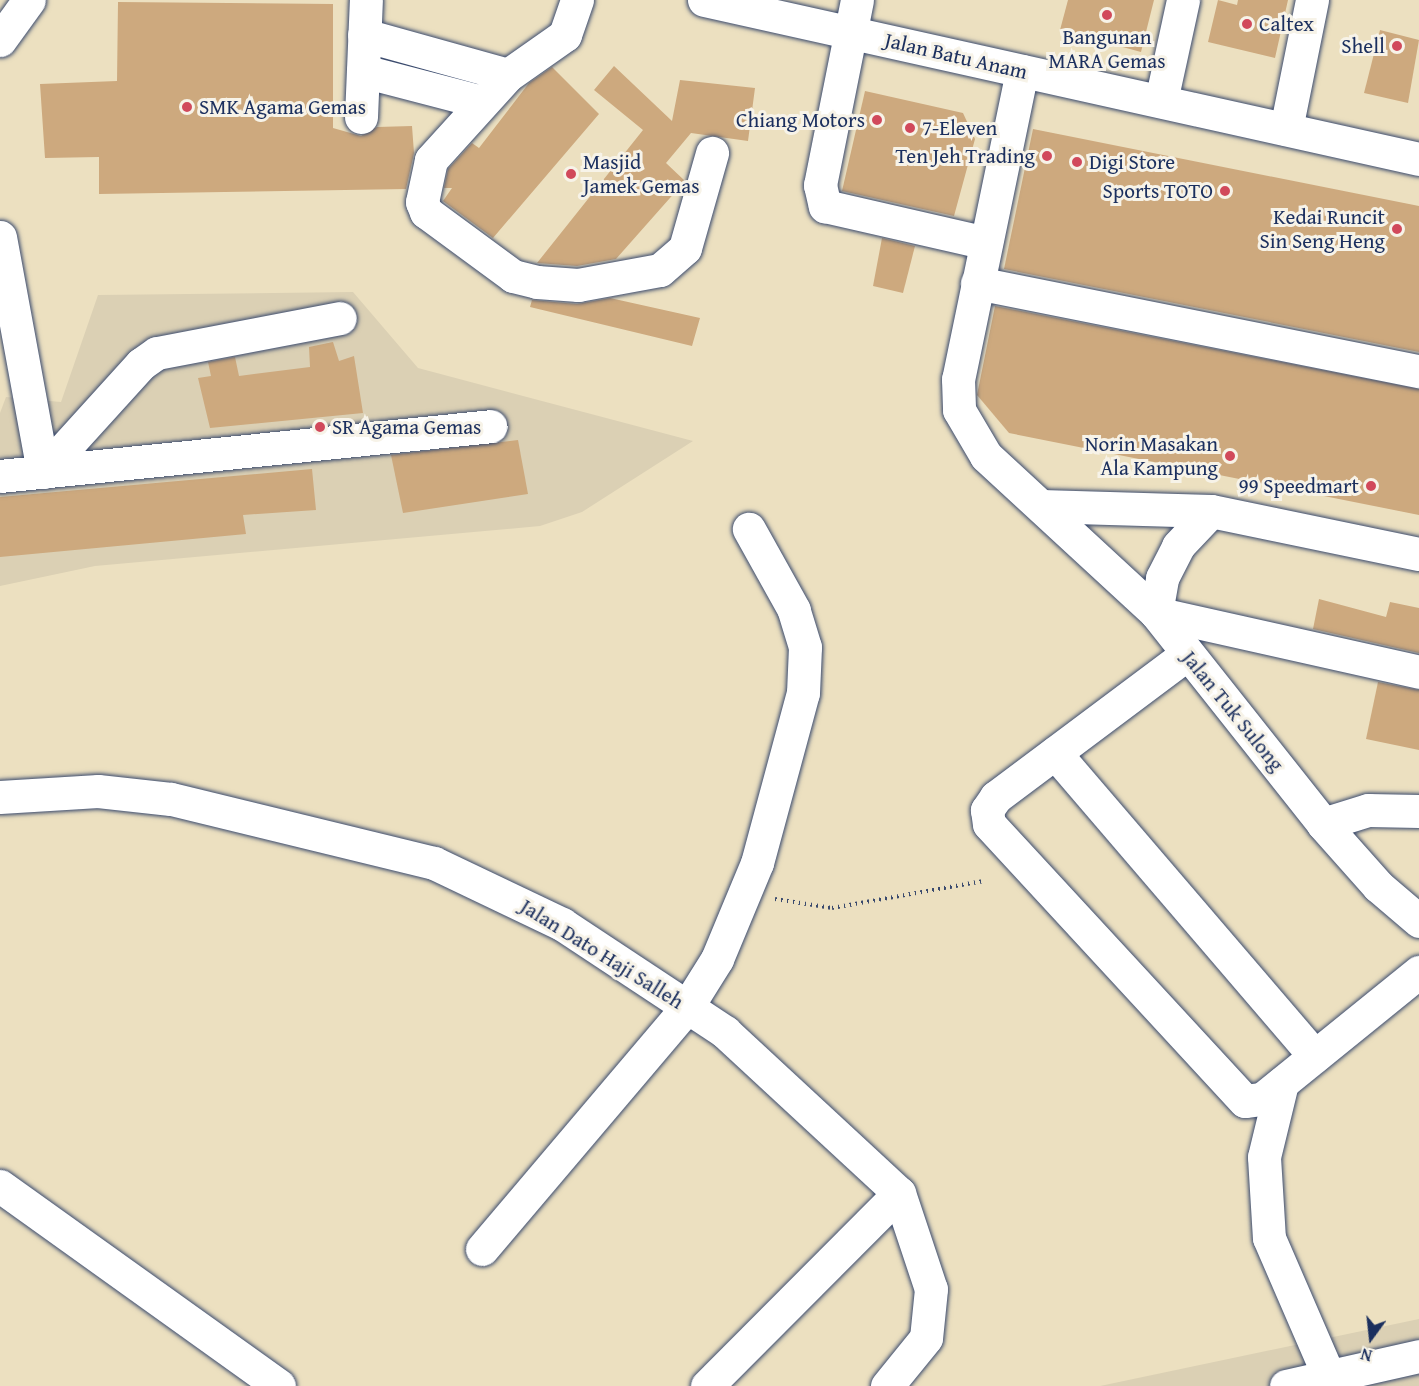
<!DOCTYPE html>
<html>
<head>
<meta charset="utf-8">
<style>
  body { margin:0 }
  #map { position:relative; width:1419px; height:1386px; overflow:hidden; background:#ece0c0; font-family:"Gentium Book Plus",serif }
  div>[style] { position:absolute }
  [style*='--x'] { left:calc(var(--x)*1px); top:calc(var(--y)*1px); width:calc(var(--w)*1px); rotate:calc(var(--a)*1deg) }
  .built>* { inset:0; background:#dbd0b4 }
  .building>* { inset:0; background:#cda97e }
  .path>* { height:4px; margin-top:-2px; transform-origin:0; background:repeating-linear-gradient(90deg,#3a4a6d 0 1.5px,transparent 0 6px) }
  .roads { filter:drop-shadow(0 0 2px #3a4a6d) drop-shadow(0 0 2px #3a4a6d) }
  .minor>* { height:33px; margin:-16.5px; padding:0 16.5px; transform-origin:16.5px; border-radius:16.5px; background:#fff }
  .highway>* { height:33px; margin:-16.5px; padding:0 16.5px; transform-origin:16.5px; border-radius:16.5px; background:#fff }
  .dots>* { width:16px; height:16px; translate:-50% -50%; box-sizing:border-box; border:3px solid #f7f3e8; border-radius:50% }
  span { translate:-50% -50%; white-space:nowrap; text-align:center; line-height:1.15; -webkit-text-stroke:6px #f7f3e8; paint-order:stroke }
  .poi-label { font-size:21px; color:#1b2f5e }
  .left { translate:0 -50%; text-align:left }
  .right { translate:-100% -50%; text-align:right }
  .street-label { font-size:21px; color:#1b2f5e }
  .north { position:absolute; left:1341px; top:1308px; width:60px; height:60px; -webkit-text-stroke:4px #f7f3e8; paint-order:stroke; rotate:195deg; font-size:16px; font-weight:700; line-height:24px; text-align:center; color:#1b2f5e }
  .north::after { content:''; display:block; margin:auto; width:21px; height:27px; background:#1b2f5e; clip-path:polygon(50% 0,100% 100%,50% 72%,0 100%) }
</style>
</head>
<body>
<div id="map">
  <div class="built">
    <div style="clip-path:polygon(353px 292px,418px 368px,693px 441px,582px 512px,540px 526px,95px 566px,0 586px,0 413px,6px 397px,61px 402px,98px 295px)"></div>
    <div style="clip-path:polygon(1419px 1319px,1419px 1386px,1100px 1386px)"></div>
  </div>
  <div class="building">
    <div style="clip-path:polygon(1068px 0,1154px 0,1141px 52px,1060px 30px)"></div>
    <div style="clip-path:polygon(1218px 0,1237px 5px,1238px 0,1288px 0,1275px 58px,1208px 42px)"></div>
    <div style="clip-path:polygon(118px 2px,333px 4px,333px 128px,361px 136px,377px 127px,412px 126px,414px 153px,406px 189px,99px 194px,99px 157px,45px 158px,40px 84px,117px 81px)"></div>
    <div style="clip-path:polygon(1380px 30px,1419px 40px,1408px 103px,1364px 93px)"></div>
    <div style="clip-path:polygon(614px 66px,672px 121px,680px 80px,755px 88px,748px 141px,691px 133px,666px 163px,685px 181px,616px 259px,577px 266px,537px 263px,643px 130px,594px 90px)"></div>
    <div style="clip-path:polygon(552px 67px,599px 114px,493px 238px,443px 201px,452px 188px,444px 188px,448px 169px,472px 143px,479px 148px,529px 83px)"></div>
    <div style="clip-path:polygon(865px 91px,963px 113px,975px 139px,954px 216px,842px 191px)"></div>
    <div style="clip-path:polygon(1033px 129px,1419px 206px,1419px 352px,1004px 269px)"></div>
    <div style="clip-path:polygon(882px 238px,915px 246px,903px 293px,873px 286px)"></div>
    <div style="clip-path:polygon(610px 298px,700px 318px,692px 346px,530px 307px,532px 300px,577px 304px)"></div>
    <div style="clip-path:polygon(995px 306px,1419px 389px,1419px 515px,1009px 433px,977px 395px)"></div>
    <div style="clip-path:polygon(333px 342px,339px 361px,354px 356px,363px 413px,210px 428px,198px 378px,211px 376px,208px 362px,235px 357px,239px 376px,310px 367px,309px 347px)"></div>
    <div style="clip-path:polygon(518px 440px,528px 494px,403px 513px,391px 455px)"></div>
    <div style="clip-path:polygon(312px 469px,316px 510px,243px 515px,246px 534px,0 557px,0 497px)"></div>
    <div style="clip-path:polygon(1319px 599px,1386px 617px,1390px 602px,1419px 608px,1419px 653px,1313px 629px)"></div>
    <div style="clip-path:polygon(1378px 682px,1419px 690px,1419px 750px,1366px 739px)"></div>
  </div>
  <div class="path">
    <div style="--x:775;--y:899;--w:58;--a:9"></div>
    <div style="--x:832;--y:908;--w:154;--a:-10.1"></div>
  </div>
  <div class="roads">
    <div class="minor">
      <div style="--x:577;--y:0;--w:37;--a:109"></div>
      <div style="--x:565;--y:35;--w:70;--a:144.9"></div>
      <div style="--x:508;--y:75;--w:115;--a:132.2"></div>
      <div style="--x:431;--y:160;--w:43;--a:102.1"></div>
      <div style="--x:422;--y:202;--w:11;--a:68"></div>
      <div style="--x:426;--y:212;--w:108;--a:36.3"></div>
      <div style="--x:513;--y:276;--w:25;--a:14"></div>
      <div style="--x:537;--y:282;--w:41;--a:4.2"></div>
      <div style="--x:578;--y:285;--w:83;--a:-10.4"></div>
      <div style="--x:660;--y:270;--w:33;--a:-41"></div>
      <div style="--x:685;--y:248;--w:99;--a:-74.1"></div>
      <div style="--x:857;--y:0;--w:189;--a:101.3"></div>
      <div style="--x:820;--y:185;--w:22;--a:77"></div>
      <div style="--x:825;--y:206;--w:165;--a:12.9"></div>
      <div style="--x:364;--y:35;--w:149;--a:15.5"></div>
      <div style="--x:0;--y:40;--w:49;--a:-54.1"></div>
      <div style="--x:363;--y:71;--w:123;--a:14.6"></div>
      <div style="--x:1022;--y:71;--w:315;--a:101.7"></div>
      <div style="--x:958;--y:379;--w:31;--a:88"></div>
      <div style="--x:959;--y:410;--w:53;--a:59.6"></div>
      <div style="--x:986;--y:456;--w:231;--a:42.7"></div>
      <div style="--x:1156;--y:613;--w:269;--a:51.6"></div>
      <div style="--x:1323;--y:824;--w:83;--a:48.4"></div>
      <div style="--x:1378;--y:886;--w:54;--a:40.5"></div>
      <div style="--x:1161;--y:101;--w:103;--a:-77.7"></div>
      <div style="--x:361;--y:117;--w:117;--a:-87.6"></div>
      <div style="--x:1286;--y:129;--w:132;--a:-78.6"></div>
      <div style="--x:0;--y:237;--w:239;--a:79.6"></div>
      <div style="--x:977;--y:283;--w:451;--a:11.3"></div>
      <div style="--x:43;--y:472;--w:146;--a:-47.8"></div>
      <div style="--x:141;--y:364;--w:19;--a:-35"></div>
      <div style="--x:157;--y:353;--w:186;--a:-10.8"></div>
      <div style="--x:0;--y:476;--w:493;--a:-5.8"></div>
      <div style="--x:1041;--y:506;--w:170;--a:1.7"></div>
      <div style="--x:1211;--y:511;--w:212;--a:11.7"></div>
      <div style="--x:1156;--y:613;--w:270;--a:12.6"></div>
      <div style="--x:1156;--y:613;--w:36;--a:-80"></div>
      <div style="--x:1162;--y:578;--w:36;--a:-63"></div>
      <div style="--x:1178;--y:546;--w:48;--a:-46.7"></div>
      <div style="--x:1187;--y:654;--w:239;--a:143.2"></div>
      <div style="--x:996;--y:797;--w:16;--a:125"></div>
      <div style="--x:987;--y:810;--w:14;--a:82"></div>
      <div style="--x:989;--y:824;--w:377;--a:47.3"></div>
      <div style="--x:1245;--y:1101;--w:17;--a:-7"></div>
      <div style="--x:1262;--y:1099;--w:202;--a:-39"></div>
      <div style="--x:1055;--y:753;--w:399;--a:49.4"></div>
      <div style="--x:0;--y:797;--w:98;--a:-3.5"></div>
      <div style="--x:98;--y:791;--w:73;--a:6.3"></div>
      <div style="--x:171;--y:799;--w:271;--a:13.7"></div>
      <div style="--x:434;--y:863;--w:142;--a:25.5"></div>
      <div style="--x:562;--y:924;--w:196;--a:33.5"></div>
      <div style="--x:725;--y:1032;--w:237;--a:42.8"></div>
      <div style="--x:899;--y:1193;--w:101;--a:71.6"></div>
      <div style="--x:931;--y:1289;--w:49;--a:95.8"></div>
      <div style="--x:926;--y:1338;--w:62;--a:129.1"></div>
      <div style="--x:1323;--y:824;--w:47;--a:-17.3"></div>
      <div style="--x:1368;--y:810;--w:51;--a:1.1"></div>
      <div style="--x:1282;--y:1083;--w:76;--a:103.7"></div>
      <div style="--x:1264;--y:1157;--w:81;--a:86.5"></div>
      <div style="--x:1269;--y:1238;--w:161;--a:66.6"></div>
      <div style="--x:0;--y:1186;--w:343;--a:35.6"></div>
      <div style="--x:482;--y:1249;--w:317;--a:-49.7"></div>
      <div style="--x:687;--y:1007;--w:57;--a:-58"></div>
      <div style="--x:717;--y:959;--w:104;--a:-67.4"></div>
      <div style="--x:757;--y:863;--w:176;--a:-74.9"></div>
      <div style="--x:803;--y:693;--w:46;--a:-87.5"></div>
      <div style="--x:805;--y:647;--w:39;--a:-107"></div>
      <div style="--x:794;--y:610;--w:93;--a:-119.1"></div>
      <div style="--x:707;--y:1386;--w:272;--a:-45.1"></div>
      <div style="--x:1286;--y:1386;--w:136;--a:-12.7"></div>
    </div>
    <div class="highway">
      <div style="--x:704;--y:0;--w:732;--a:12.54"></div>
    </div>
  </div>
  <div class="dots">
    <div style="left:1107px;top:15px;background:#d1495b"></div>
    <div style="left:1247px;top:24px;background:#d1495b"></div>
    <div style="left:1397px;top:46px;background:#d1495b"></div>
    <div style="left:187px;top:107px;background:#d1495b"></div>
    <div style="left:877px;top:120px;background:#d1495b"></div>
    <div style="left:910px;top:128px;background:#d1495b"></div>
    <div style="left:1047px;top:156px;background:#d1495b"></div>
    <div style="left:1077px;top:162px;background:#d1495b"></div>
    <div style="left:571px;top:174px;background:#d1495b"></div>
    <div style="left:1225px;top:191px;background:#d1495b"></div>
    <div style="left:1397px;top:229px;background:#d1495b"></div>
    <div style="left:320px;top:427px;background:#d1495b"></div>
    <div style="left:1230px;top:456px;background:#d1495b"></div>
    <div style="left:1371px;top:486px;background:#d1495b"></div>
  </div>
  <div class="poi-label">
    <span class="left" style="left:1259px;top:24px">Caltex</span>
    <span style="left:1107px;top:49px">Bangunan<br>MARA Gemas</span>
    <span class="right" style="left:1385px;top:46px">Shell</span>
    <span class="left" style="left:199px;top:107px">SMK Agama Gemas</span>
    <span class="right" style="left:865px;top:120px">Chiang Motors</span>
    <span class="left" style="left:922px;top:128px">7-Eleven</span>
    <span class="right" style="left:1035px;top:156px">Ten Jeh Trading</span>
    <span class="left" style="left:583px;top:174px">Masjid<br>Jamek Gemas</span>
    <span class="left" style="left:1089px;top:162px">Digi Store</span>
    <span class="right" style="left:1213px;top:191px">Sports TOTO</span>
    <span class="right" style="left:1385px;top:229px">Kedai Runcit<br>Sin Seng Heng</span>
    <span class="left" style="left:332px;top:427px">SR Agama Gemas</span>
    <span class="right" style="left:1218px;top:456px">Norin Masakan<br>Ala Kampung</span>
    <span class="right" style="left:1359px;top:486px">99 Speedmart</span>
  </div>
  <div class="street-label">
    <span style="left:956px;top:56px;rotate:13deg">Jalan Batu Anam</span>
    <span style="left:1233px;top:711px;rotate:51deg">Jalan Tuk Sulong</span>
    <span style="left:602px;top:954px;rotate:32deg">Jalan Dato Haji Salleh</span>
  </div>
  <div class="north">N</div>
</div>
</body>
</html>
